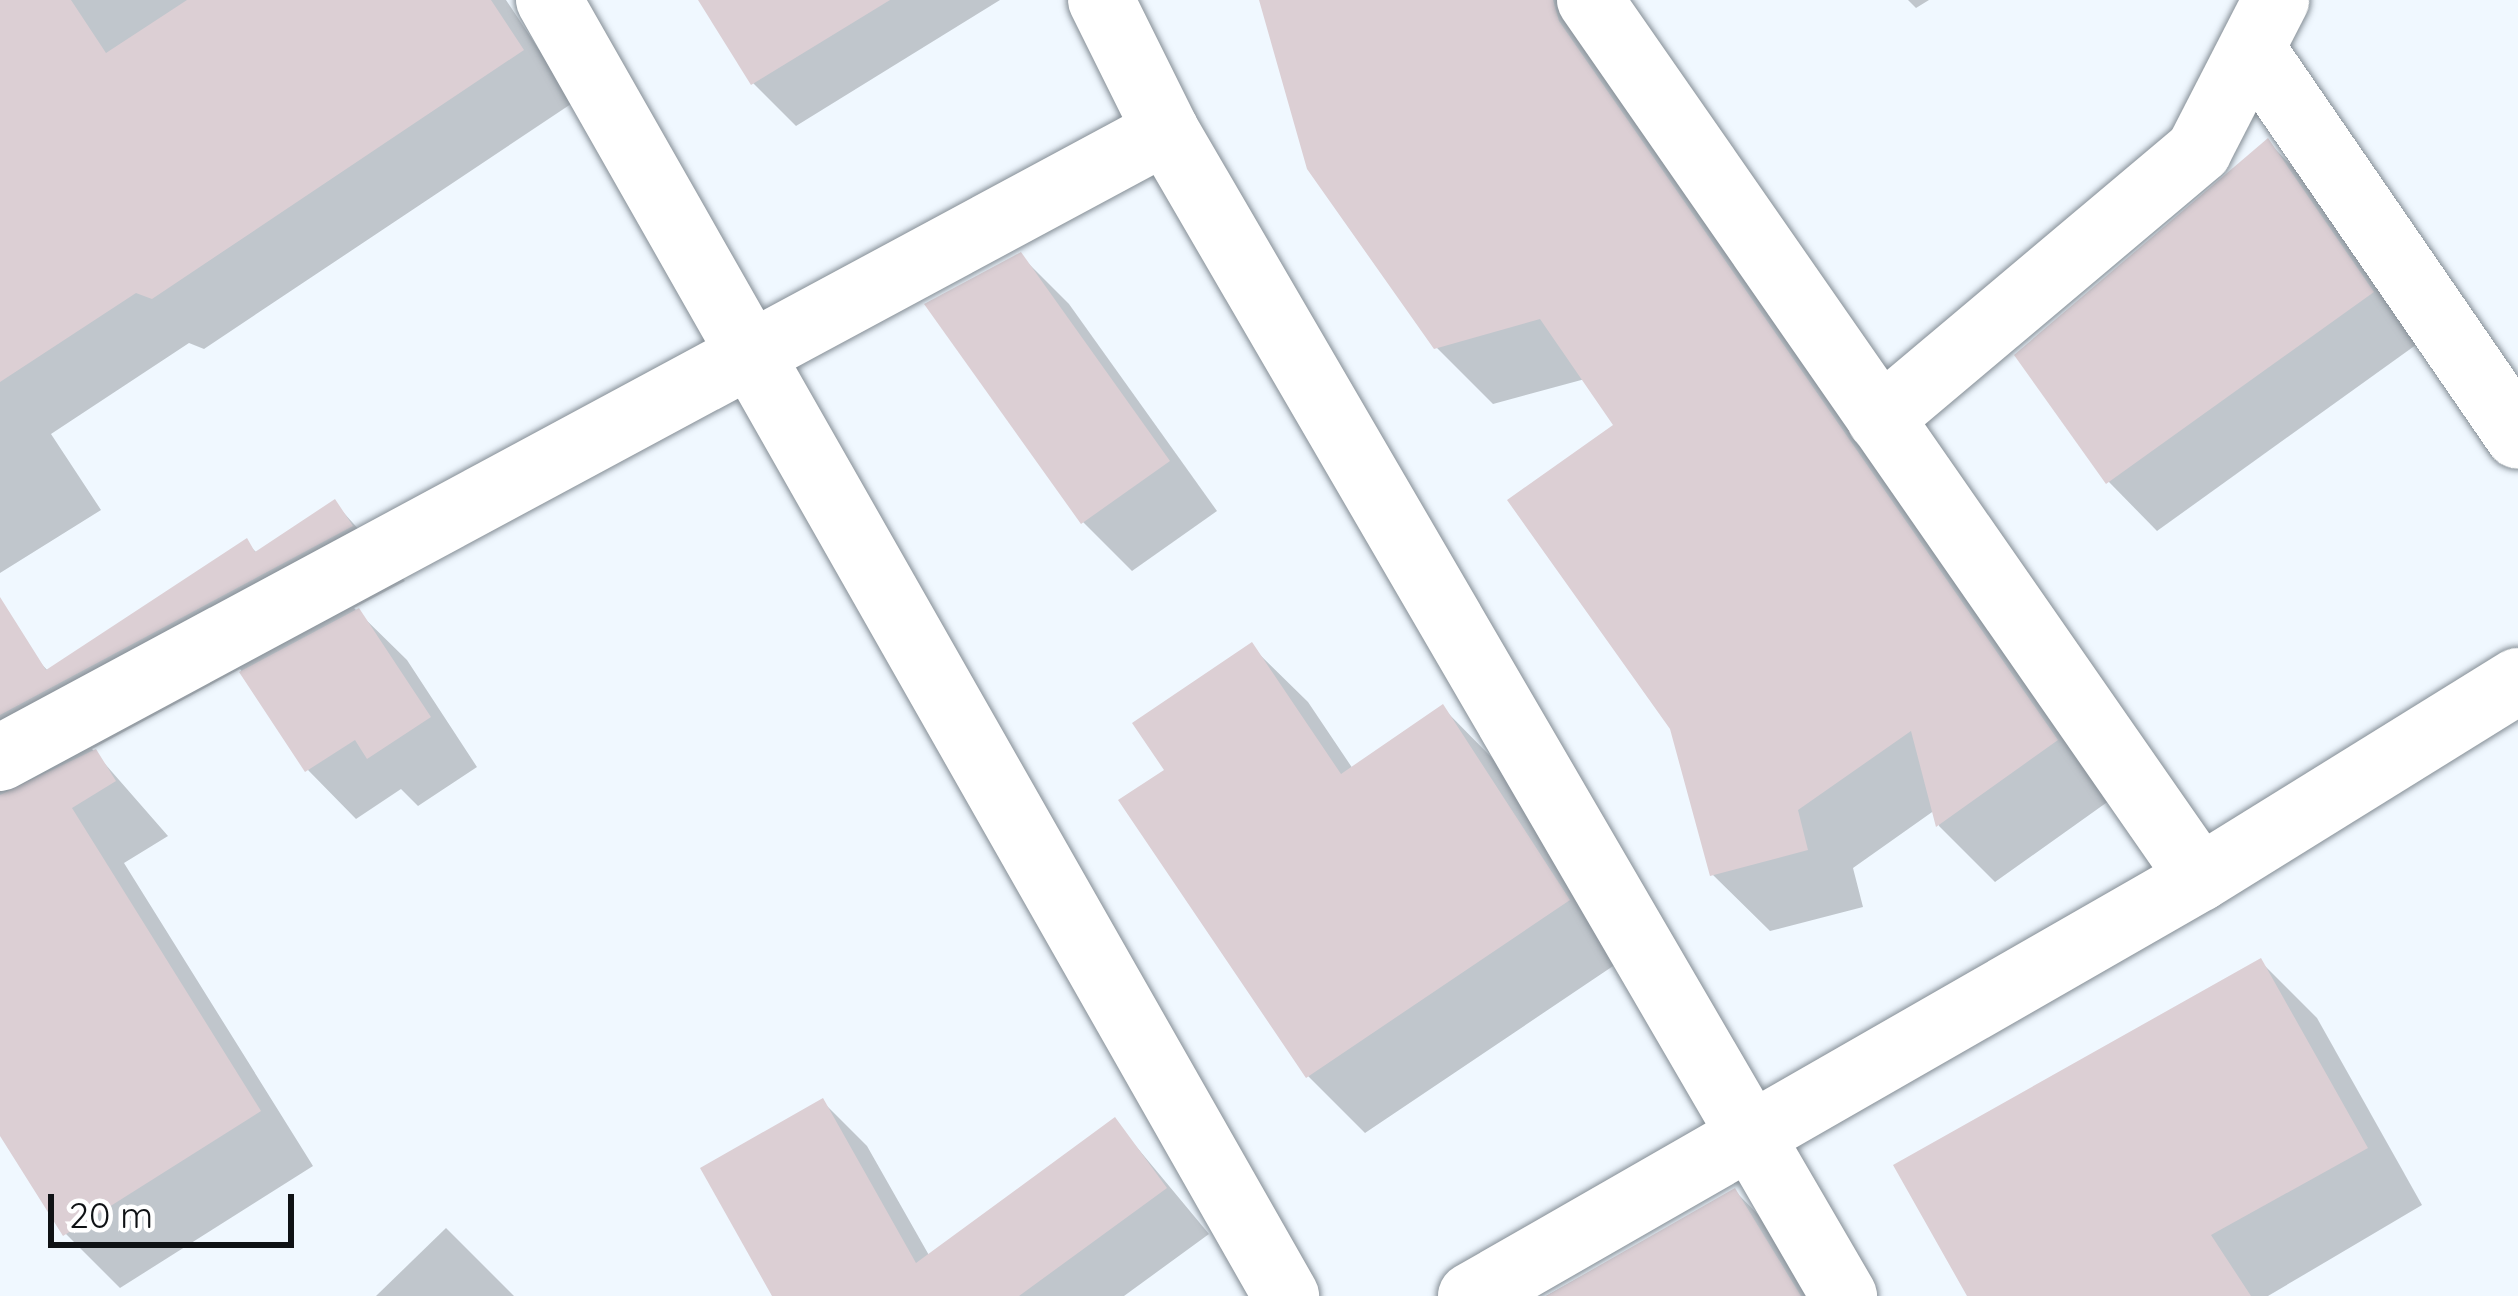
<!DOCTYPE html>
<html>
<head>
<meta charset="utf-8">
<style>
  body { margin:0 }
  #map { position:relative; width:2518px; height:1296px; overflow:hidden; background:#f0f8ff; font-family:Quicksand,sans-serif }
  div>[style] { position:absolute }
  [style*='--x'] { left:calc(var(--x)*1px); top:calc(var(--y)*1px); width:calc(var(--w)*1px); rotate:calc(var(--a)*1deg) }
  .shadow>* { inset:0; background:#0003 }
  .building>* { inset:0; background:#dccfd4 }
  .roads { filter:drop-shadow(0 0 3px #848d95) drop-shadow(0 0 3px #848d95) }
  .street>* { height:66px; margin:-33px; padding:0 33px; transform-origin:33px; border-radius:33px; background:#fff }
  .primary>* { height:66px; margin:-33px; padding:0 33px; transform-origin:33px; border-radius:33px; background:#fff }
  span { translate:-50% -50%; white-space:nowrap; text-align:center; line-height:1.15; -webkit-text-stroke:10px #fff; paint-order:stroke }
  .scale { position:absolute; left:48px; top:1194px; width:246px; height:54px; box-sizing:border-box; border:6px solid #0f1215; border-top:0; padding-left:15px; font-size:36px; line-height:42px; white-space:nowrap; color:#0f1215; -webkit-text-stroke:9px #fff; paint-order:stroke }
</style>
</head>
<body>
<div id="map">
  <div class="shadow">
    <div style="clip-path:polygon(0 0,506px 0,574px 102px,204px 349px,189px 343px,51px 434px,101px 510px,0 573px)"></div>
    <div style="clip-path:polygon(702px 0,1000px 0,796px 126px,753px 83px)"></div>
    <div style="clip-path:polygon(1285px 0,1614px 0,2113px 798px,1995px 882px,1939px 826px,1935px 810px,1853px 868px,1863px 907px,1770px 931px,1713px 875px,1618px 425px,1585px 379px,1493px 404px,1436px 347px)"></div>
    <div style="clip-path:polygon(1908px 0,1929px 0,1916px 8px)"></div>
    <div style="clip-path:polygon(2268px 142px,2316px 190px,2420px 342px,2157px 531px,2109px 482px,2018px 356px)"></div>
    <div style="clip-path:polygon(1020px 255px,1069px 304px,1217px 511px,1132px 571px,1083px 522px)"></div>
    <div style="clip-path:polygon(335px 503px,405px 581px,354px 608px,407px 660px,477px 767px,418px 806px,401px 789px,356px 819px,308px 770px,240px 669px,92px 749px,168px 836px,124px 863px,313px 1166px,120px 1288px,66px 1234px,0 1130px,0 680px,35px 657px,49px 672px,246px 542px,258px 554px)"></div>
    <div style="clip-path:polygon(1251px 646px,1308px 702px,1353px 769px,1443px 708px,1499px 765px,1625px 958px,1365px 1133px,1308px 1076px)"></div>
    <div style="clip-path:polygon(2261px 962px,2317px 1018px,2422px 1205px,2268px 1296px,1970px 1296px)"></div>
    <div style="clip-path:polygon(823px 1102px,867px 1146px,930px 1257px,1115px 1121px,1209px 1234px,1124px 1296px,775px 1296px)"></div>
    <div style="clip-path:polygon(1735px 1191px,1783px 1240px,1817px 1296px,1546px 1296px)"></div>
    <div style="clip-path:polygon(446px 1228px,514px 1296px,376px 1296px)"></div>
  </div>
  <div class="building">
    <div style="clip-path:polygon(0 0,71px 0,106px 53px,187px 0,491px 0,524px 50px,152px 299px,136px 293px,0 382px)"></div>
    <div style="clip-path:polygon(698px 0,890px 0,751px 85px)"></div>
    <div style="clip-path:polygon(1259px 0,1553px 0,1559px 21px,2058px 740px,1936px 827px,1911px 731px,1798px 810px,1808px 850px,1710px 876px,1670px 729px,1507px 500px,1613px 425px,1540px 319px,1434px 349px,1307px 169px)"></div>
    <div style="clip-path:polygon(2268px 138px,2374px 292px,2106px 484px,2014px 355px)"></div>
    <div style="clip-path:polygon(1021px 252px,1170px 461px,1081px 524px,924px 304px)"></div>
    <div style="clip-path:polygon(335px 499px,353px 526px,0 715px,0 597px,46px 670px,247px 538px,255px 552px)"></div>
    <div style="clip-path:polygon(359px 608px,431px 717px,367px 759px,355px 740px,305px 772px,239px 672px)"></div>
    <div style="clip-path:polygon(1252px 642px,1341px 774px,1443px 704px,1570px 900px,1306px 1078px,1118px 800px,1164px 770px,1132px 723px)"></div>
    <div style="clip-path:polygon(96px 749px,116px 781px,72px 808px,261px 1111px,63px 1236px,0 1136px,0 795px)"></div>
    <div style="clip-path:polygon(2261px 958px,2368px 1148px,2211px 1235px,2251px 1296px,1967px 1296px,1893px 1165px)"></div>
    <div style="clip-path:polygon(823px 1098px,916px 1263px,1115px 1117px,1167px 1188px,1019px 1296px,772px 1296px,700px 1168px)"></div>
    <div style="clip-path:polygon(1735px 1188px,1801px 1296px,1546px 1296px)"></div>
  </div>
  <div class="roads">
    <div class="street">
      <div style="--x:549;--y:0;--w:1491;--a:60.37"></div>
      <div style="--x:1101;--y:0;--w:146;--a:63.6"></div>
      <div style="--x:1166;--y:131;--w:1348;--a:59.8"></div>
      <div style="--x:1590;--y:0;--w:1069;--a:55.21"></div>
      <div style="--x:2253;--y:50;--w:468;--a:55.5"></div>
      <div style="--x:1880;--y:419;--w:417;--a:-40.1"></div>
      <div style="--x:2199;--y:150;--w:169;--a:-62.8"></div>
      <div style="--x:0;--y:758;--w:1324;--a:-28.27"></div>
    </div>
    <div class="primary">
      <div style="--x:1471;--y:1296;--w:840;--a:-29.83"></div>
      <div style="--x:2200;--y:878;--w:374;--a:-31.8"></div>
    </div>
  </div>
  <div class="scale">20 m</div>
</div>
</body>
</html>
